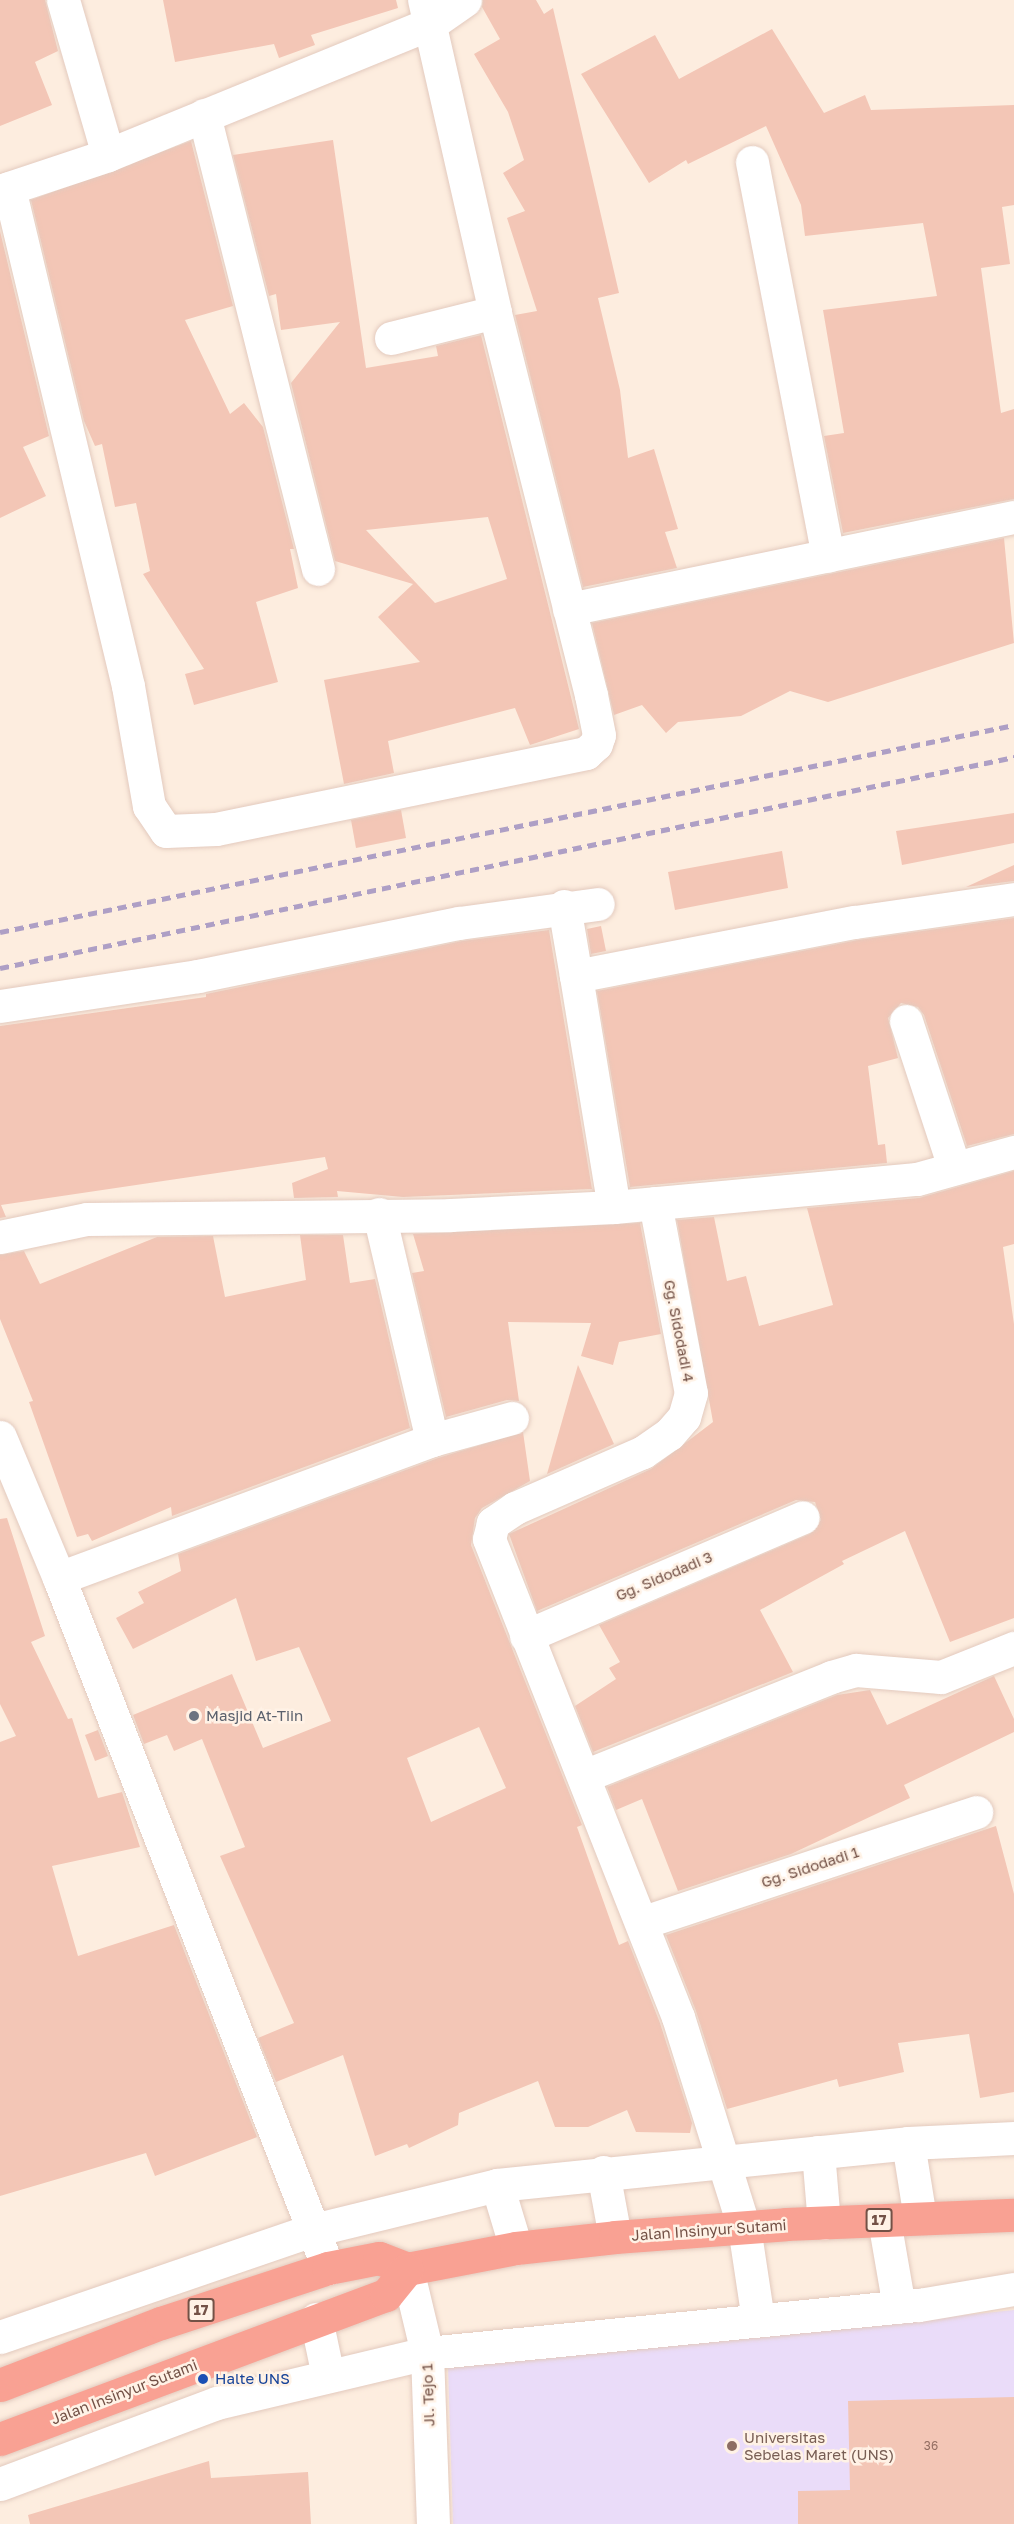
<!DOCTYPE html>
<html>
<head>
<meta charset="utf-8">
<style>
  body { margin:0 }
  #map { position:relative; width:1014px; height:2524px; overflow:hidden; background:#fdeddf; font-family:"Golos Text",sans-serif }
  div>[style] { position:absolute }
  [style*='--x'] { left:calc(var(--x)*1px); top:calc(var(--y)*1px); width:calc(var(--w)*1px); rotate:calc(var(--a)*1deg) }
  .education>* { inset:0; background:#eadcf9 }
  .building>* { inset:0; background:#f3c6b6 }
  .roads { filter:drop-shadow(0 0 2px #e3cabe) drop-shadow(0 0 2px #e3cabe) }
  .street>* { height:33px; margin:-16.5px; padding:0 16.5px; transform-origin:16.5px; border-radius:16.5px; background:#fff }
  .highway>* { height:33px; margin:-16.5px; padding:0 16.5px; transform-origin:16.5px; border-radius:16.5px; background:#f9a193 }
  .rail>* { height:4.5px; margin-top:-2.25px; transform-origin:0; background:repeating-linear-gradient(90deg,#ae9fc5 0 9px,transparent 0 15px) }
  .dots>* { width:16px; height:16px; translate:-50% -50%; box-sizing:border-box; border:3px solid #fff2e6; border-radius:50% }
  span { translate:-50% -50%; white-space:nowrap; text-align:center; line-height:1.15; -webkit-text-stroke:5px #fff2e6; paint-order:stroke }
  .number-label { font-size:12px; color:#936e62 }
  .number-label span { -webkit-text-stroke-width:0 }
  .shield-label span { padding:2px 4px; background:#fff2e6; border:2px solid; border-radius:4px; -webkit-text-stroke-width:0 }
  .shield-label { font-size:14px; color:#735146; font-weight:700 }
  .street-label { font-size:15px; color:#735146 }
  .worship-label { font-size:15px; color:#5b616d }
  .left { translate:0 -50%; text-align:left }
  .transit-label { font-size:15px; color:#164399 }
  .education-label { font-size:15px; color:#785e54 }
</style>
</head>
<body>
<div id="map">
  <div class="education">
    <div style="clip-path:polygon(1014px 2310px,1014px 2524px,453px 2524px,448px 2368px)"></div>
  </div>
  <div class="building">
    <div style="clip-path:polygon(0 0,45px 0,58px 51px,35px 62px,52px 105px,0 126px)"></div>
    <div style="clip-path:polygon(163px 0,396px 0,398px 8px,311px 35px,315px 45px,279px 58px,274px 44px,175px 62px)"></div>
    <div style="clip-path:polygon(483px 0,536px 0,544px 14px,553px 8px,619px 293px,598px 298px,620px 390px,628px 458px,654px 449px,678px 529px,665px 532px,677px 568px,583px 587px,515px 315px,537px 311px,507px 218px,525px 211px,503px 173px,524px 160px,508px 112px,474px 54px,500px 39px,482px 7px)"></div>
    <div style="clip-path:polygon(772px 29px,824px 113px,865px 95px,871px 110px,1014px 105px,1014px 205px,1002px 207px,1010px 264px,981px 268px,1001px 413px,1014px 409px,1014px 499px,843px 533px,824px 436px,844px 433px,823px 310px,937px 296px,923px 223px,805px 236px,801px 205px,766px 126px,688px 164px,686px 160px,649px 183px,581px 74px,655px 35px,679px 79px)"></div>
    <div style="clip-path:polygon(evenodd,333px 140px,366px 368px,438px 356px,436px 346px,481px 335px,579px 729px,530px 745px,515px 708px,388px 741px,394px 773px,344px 784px,324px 680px,420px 662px,378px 617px,413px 584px,335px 561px,291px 383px,340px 322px,281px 330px,276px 294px,269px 296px,233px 155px,333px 140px,488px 517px,507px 579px,435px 603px,366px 530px,488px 517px)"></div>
    <div style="clip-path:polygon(191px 141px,233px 306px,185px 320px,230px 414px,244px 403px,263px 427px,294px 549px,290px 549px,298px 588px,256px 602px,278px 682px,194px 705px,185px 674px,204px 669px,143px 574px,150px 571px,136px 503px,115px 507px,102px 444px,95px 446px,84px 421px,31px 200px)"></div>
    <div style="clip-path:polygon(0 231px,49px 436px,23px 447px,46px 496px,0 518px)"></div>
    <div style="clip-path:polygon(1004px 538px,1014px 643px,828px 702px,790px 691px,741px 716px,678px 722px,666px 733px,642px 705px,614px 715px,592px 623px)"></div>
    <div style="clip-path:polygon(401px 810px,406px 838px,356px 848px,351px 820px)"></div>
    <div style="clip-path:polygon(1014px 813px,1014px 843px,902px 865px,896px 831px)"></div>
    <div style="clip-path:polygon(782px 851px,788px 888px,675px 910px,668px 872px)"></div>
    <div style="clip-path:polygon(1014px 865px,1014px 881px,966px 887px)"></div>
    <div style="clip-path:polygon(1014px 918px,1014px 1134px,967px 1146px,924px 1015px,918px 1007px,901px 1003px,888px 1018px,898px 1058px,868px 1066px,878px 1145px,885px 1144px,887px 1163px,630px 1187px,597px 991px,858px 940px)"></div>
    <div style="clip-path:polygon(601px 926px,606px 951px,591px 954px,587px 929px)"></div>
    <div style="clip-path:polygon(549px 930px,592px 1189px,403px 1197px,337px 1191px,338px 1197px,294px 1198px,292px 1183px,328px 1169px,325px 1157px,1px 1205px,6px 1217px,0 1218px,0 1026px,206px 997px,206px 994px,462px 941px)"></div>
    <div style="clip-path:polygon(1014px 1171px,1014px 1244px,1003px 1247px,1014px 1324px,1014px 1618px,950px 1642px,905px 1531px,842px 1561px,844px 1564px,760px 1610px,793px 1672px,593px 1752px,575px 1706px,616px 1679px,609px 1668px,620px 1662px,599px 1625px,810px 1534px,821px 1520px,815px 1502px,796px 1500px,537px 1611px,509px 1534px,651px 1469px,713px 1422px,677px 1220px,714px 1217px,727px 1281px,746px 1276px,759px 1326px,833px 1305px,807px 1208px,919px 1198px)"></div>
    <div style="clip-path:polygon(640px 1223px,661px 1334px,619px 1342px,613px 1365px,581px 1356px,591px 1323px,508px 1322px,519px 1401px,507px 1400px,446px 1417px,412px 1273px,424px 1271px,413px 1234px)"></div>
    <div style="clip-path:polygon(300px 1235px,343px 1235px,350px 1283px,375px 1279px,410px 1428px,172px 1516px,171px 1507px,92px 1541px,88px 1534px,77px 1537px,29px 1402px,33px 1401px,0 1319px,0 1255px,24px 1251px,40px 1284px,157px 1237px,213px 1236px,225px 1297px,306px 1280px)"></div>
    <div style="clip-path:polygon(578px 1365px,614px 1444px,547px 1474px)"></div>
    <div style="clip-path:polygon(evenodd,523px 1432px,530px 1481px,482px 1508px,475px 1518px,471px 1545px,582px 1825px,577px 1827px,619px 1945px,628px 1941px,660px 2023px,692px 2123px,690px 2133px,636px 2132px,627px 2110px,588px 2127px,555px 2127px,538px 2081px,459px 2113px,458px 2125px,409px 2148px,407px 2144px,375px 2156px,343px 2055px,276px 2082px,258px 2038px,294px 2023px,220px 1856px,245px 1847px,202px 1739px,174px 1751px,167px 1735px,144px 1744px,133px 1715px,232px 1674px,263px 1748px,331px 1721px,299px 1647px,256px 1661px,236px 1598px,133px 1649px,116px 1618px,144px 1603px,138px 1592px,181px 1571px,178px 1554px,438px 1458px,523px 1432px,479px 1727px,506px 1788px,431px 1822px,407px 1758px,479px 1727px)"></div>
    <div style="clip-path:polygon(7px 1518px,45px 1636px,31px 1642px,68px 1719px,72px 1718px,98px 1798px,122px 1792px,140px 1847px,52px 1866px,78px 1956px,174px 1925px,257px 2137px,155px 2176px,146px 2153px,0 2196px,0 1742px,16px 1736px,0 1704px,0 1519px)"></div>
    <div style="clip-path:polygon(994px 1676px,1014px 1719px,1014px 1732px,904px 1785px,910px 1798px,791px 1854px,678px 1891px,642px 1799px,616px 1810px,607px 1787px,837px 1695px,870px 1690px,887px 1725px)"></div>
    <div style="clip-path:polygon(98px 1730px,108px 1756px,95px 1761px,85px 1735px)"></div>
    <div style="clip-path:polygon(996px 1826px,1014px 1894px,1014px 2092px,980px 2098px,969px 2034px,898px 2043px,904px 2072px,839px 2087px,837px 2079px,727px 2109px,696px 2011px,666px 1935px)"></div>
    <div style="clip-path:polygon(1014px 2397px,1014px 2524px,798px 2524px,798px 2491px,850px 2490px,848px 2401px)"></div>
    <div style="clip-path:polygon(209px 2461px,211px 2478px,308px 2472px,311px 2524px,30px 2524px,28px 2515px)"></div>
  </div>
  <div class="roads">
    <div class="street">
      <div style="--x:63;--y:0;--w:161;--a:73.8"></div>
      <div style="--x:204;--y:115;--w:468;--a:75.9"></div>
      <div style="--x:752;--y:162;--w:401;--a:79.1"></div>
      <div style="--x:9;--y:188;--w:512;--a:76.56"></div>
      <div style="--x:128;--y:686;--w:122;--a:80.1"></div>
      <div style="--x:149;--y:806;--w:30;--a:56"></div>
      <div style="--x:166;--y:831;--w:50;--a:-2.3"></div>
      <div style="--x:216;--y:829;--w:378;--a:-11.6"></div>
      <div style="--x:586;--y:753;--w:13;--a:-42"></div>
      <div style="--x:596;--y:744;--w:9;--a:-72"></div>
      <div style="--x:599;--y:735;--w:41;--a:-101.3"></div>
      <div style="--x:591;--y:695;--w:395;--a:-104.1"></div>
      <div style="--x:495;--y:312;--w:320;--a:-102.8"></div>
      <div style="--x:0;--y:191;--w:114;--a:-18.4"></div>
      <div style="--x:108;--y:155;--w:350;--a:-22.2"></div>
      <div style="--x:432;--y:23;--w:40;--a:-34.9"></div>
      <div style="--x:391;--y:338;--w:107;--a:-14"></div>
      <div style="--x:569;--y:609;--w:454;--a:-11.7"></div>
      <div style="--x:564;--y:906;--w:71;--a:80.3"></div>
      <div style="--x:576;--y:976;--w:284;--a:-11"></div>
      <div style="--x:855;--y:922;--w:161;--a:-8.2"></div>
      <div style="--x:576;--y:976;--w:234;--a:80.7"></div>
      <div style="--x:0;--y:1006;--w:200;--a:-8.6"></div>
      <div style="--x:198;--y:976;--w:266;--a:-11.5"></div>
      <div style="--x:459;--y:923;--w:140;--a:-7.8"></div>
      <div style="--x:906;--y:1021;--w:154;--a:71.8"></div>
      <div style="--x:655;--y:1203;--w:193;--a:79.3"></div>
      <div style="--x:691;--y:1393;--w:25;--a:106"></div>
      <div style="--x:684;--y:1417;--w:23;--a:131"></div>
      <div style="--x:669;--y:1434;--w:32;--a:145"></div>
      <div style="--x:643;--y:1452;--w:140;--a:156.4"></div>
      <div style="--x:515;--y:1508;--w:27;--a:146"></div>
      <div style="--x:493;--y:1523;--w:16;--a:104"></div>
      <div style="--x:489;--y:1539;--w:514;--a:68.43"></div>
      <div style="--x:678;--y:2017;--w:220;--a:72.6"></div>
      <div style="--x:744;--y:2227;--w:94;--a:81.4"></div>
      <div style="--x:379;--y:1214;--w:232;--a:76.8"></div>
      <div style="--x:0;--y:1237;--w:89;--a:-11.7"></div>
      <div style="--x:87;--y:1219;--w:363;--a:-0.6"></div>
      <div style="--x:450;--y:1215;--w:164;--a:-2.8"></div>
      <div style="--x:614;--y:1207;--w:304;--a:-5.3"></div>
      <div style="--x:917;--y:1179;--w:101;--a:-15.6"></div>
      <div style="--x:0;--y:1437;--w:153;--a:67.3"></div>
      <div style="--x:59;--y:1578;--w:741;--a:68.7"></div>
      <div style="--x:59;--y:1578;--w:398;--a:-20.3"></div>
      <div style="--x:432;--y:1440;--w:83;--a:-15.4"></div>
      <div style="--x:526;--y:1636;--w:301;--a:-23.2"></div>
      <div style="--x:584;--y:1776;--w:266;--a:-21.8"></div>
      <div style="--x:831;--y:1677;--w:26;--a:-16"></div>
      <div style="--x:856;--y:1670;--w:85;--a:4.7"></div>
      <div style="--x:941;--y:1677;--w:79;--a:-21.7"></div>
      <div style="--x:644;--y:1922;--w:350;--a:-18.3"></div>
      <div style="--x:908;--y:2143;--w:76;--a:80.9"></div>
      <div style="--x:818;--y:2152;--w:71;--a:85.2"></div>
      <div style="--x:603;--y:2172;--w:66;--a:79.5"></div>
      <div style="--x:497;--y:2185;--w:66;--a:73.2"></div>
      <div style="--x:884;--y:2220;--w:88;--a:80.2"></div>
      <div style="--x:407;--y:2269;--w:86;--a:76.6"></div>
      <div style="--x:427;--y:2353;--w:171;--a:88"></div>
      <div style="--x:316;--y:2319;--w:58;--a:78.1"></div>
      <div style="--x:0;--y:2337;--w:331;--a:-18.9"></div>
      <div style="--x:313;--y:2230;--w:189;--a:-13.7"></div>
      <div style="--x:497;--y:2185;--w:413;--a:-5.8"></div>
      <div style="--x:908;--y:2143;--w:106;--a:-2.7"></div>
      <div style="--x:0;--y:2484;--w:232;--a:-20.5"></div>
      <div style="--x:217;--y:2403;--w:216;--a:-13.4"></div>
      <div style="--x:427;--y:2353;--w:494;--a:-5.6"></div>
      <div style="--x:919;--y:2305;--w:96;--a:-9.6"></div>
    </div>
    <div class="highway">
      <div style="--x:0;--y:2385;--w:173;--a:-21.1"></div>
      <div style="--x:161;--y:2323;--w:176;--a:-18.2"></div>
      <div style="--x:328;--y:2268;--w:52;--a:-11.1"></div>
      <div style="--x:379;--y:2258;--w:30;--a:21"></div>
      <div style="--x:407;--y:2269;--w:111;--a:-10.9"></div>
      <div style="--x:516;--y:2248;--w:100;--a:-6.3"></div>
      <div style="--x:615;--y:2237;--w:171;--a:-4.3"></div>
      <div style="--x:786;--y:2224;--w:228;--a:-2.3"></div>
      <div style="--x:0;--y:2439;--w:412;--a:-20.5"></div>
      <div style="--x:386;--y:2295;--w:33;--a:-51"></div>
    </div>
  </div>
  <div class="rail">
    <div style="--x:0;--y:932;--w:1035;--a:-11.54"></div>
    <div style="--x:0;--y:968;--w:1036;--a:-11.75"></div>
  </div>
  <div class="dots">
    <div style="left:194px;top:1716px;background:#6b7280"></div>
    <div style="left:203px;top:2379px;background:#1a4fb4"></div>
    <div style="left:732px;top:2446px;background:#8d6e63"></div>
  </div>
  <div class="number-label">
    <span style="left:931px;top:2446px">36</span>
  </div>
  <div class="shield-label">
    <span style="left:879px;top:2220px">17</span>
    <span style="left:201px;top:2310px">17</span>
  </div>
  <div class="street-label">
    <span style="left:679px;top:1331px;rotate:79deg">Gg. Sidodadi 4</span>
    <span style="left:664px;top:1576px;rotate:-23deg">Gg. Sidodadi 3</span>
    <span style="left:810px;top:1867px;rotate:-18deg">Gg. Sidodadi 1</span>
    <span style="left:709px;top:2230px;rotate:-4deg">Jalan Insinyur Sutami</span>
    <span style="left:124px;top:2392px;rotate:-21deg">Jalan Insinyur Sutami</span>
    <span style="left:428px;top:2395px;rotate:-92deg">Jl. Tejo 1</span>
  </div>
  <div class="worship-label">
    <span class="left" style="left:206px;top:1716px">Masjid At-Tiin</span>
  </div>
  <div class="transit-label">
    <span class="left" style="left:215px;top:2379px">Halte UNS</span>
  </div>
  <div class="education-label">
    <span class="left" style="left:744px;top:2446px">Universitas<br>Sebelas Maret (UNS)</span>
  </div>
</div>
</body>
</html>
